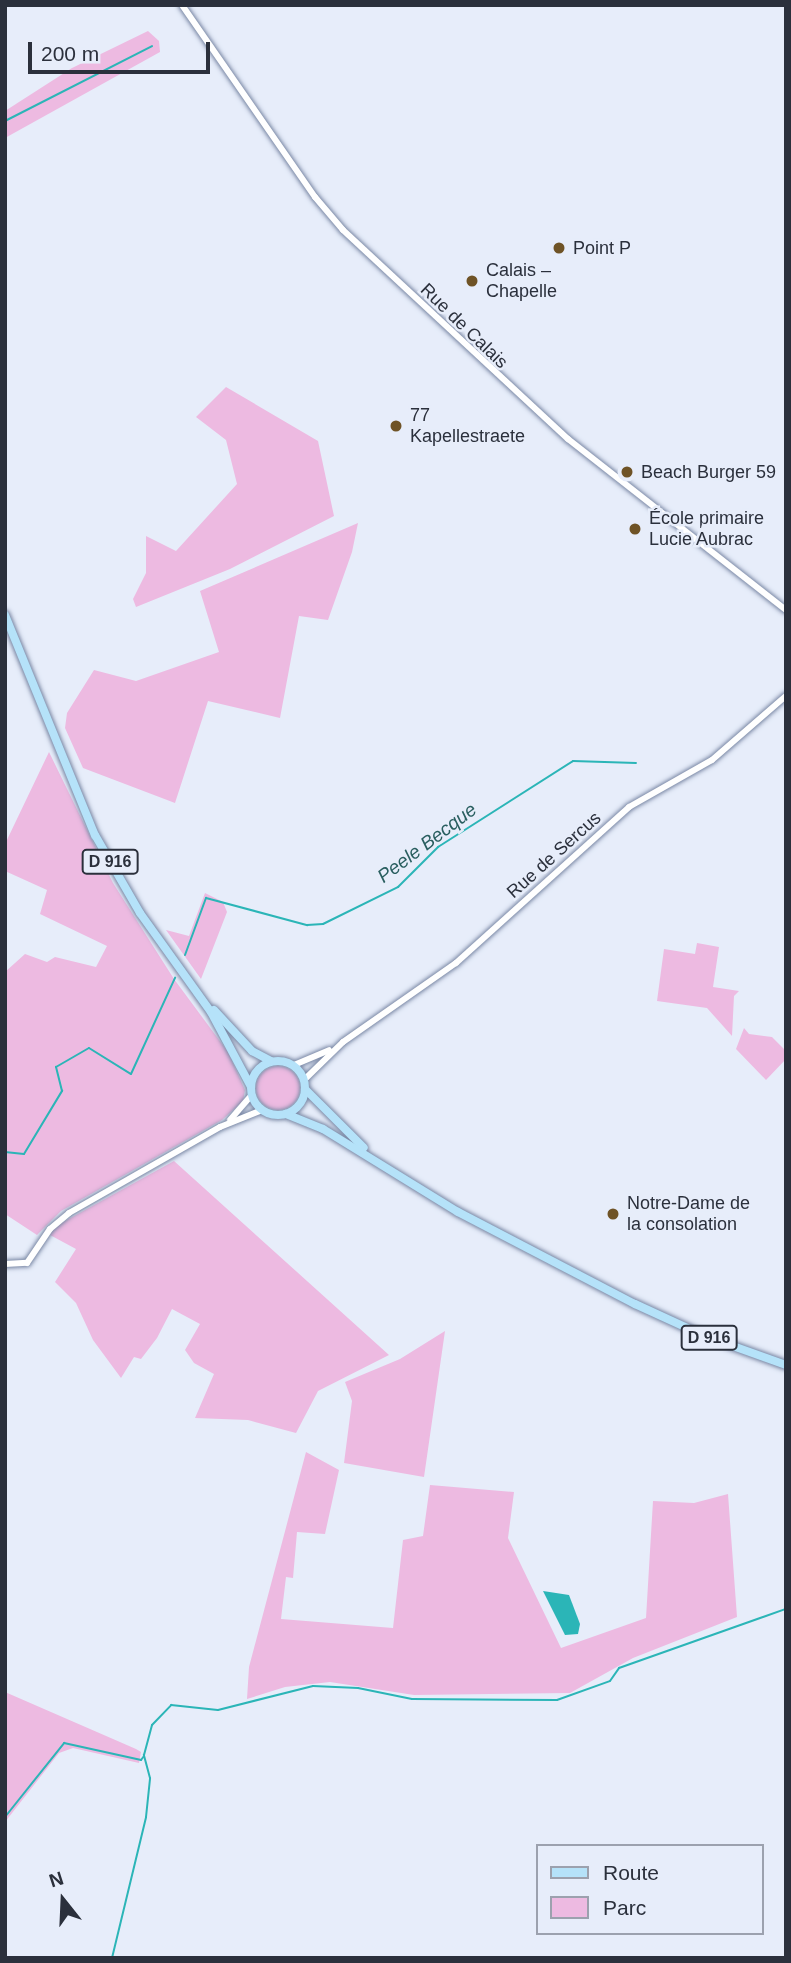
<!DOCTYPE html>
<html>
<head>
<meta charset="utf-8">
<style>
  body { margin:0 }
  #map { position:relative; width:791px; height:1963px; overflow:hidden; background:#e7edfa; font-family:Arial,sans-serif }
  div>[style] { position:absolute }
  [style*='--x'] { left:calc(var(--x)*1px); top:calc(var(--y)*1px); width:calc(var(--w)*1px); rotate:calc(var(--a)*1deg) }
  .green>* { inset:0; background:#edbae1 }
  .round { border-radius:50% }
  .water>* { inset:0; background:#2bb5b7 }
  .stream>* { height:2px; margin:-1px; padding:0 1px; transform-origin:1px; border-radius:1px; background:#2bb5b7 }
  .roads { filter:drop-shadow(0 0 2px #7a88a5) drop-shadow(0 0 2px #7a88a5) }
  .tertiary>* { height:6px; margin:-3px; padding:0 3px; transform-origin:3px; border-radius:3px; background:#fff }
  .primary>* { height:8px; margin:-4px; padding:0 4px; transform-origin:4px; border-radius:4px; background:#b5e2f9 }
  .primary>.ring { margin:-4px; padding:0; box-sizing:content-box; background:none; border:8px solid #b5e2f9; border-radius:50% }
  .dots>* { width:19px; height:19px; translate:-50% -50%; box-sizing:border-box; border:4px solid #e7edfa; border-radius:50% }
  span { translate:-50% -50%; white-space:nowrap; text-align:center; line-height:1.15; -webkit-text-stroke:5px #e7edfa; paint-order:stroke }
  .shield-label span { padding:2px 5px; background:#e7edfa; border:2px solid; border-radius:5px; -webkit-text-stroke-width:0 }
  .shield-label { font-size:16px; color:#2b303c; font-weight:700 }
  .poi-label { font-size:18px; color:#2b303c }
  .left { translate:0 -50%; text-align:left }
  .street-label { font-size:18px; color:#2b303c }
  .water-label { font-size:19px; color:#295e5f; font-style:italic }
  .frame { position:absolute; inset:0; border:7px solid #2b303c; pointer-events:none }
  .legend { position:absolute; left:536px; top:1844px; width:228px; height:91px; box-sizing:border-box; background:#e7edfa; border:2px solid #9ca1ae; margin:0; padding:9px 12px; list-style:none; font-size:21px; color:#2b303c }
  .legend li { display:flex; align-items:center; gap:14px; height:35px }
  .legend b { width:35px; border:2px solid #9ca1ae }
  .north { position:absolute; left:28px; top:1865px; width:70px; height:70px; -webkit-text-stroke:5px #e7edfa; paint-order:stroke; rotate:342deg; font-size:19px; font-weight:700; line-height:28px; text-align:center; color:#2b303c }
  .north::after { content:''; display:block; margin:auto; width:24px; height:32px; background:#2b303c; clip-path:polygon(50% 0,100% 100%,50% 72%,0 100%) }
  .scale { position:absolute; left:28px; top:42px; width:182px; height:32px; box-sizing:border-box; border:4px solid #2b303c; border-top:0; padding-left:9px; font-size:21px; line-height:24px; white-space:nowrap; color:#2b303c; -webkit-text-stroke:5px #e7edfa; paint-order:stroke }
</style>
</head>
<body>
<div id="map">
  <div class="green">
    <div style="clip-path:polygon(148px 31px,159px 41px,160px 52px,5px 138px,5px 111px,72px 68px)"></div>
    <div style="clip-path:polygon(226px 387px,318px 441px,334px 516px,230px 569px,136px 607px,133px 599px,146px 573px,146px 536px,176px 551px,237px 484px,226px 440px,196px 417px)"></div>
    <div style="clip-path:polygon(358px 523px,352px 552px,328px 620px,299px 616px,280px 718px,208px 701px,175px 803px,83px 768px,65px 728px,67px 713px,94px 670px,136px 681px,219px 652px,200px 591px)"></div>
    <div style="clip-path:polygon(49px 752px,113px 883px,174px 979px,228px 1052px,245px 1090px,243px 1101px,222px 1120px,61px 1211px,37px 1235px,5px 1214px,5px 972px,25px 954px,47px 962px,55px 957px,96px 967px,107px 946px,40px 914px,47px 890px,5px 871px,5px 844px)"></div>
    <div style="clip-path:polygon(205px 893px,223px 902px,227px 912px,201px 979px,166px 930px,189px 936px)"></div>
    <div style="clip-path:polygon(697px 943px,719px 947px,713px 987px,739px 991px,734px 996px,732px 1036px,707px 1008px,657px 1001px,664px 949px,695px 954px)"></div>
    <div style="clip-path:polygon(744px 1028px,749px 1034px,772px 1037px,786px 1051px,786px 1059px,766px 1080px,736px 1049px)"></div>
    <div class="round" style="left:256px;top:1066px;width:44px;height:44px"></div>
    <div style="clip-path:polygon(174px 1161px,389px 1355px,318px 1391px,296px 1433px,248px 1420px,195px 1418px,214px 1374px,194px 1363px,185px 1350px,200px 1324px,172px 1309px,157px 1338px,141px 1359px,134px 1357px,121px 1378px,93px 1340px,76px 1303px,55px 1282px,76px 1249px,50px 1235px,56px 1226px)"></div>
    <div style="clip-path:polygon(445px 1331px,424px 1477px,344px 1463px,352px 1401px,345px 1382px,400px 1359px)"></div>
    <div style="clip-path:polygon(306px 1452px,339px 1470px,325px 1534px,297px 1532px,293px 1578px,286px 1577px,281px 1619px,393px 1628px,403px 1540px,423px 1536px,430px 1485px,514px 1492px,508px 1538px,561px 1648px,646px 1618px,653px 1501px,694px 1503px,728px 1494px,737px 1617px,633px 1658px,570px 1693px,414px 1695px,330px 1682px,285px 1687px,247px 1699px,249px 1667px)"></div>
    <div style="clip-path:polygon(5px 1692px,136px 1749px,141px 1752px,139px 1763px,73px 1748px,59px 1753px,5px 1822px)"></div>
  </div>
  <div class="water">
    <div style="clip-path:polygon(543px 1591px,569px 1595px,580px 1624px,578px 1634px,565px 1635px)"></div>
  </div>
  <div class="stream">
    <div style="--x:5;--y:121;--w:165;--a:-27"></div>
    <div style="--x:185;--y:955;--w:61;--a:-69.8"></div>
    <div style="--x:206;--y:898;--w:105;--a:15"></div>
    <div style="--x:307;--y:925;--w:16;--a:-4"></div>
    <div style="--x:323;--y:924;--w:84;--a:-26.3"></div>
    <div style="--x:398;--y:887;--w:57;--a:-45"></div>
    <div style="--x:438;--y:847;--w:160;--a:-32.5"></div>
    <div style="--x:573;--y:761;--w:63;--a:1.8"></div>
    <div style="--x:5;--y:1152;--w:19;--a:6"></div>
    <div style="--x:24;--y:1154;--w:74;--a:-58.9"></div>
    <div style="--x:62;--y:1091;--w:25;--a:-104"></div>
    <div style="--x:56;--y:1067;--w:38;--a:-30"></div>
    <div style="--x:89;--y:1048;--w:49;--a:31.8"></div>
    <div style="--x:131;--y:1074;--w:106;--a:-65.4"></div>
    <div style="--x:5;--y:1817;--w:95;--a:-51.4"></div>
    <div style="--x:64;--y:1743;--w:79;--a:12.4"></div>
    <div style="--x:141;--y:1760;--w:5;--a:-53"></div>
    <div style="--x:112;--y:1958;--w:145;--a:-76.4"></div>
    <div style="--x:146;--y:1817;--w:39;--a:-84"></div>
    <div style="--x:150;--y:1778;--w:24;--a:-105"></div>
    <div style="--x:144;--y:1755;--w:31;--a:-75"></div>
    <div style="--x:152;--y:1725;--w:28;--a:-46"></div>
    <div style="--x:171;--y:1705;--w:47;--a:6.1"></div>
    <div style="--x:218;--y:1710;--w:98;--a:-14.2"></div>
    <div style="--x:313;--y:1686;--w:45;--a:2.5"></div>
    <div style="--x:358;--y:1688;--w:55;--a:11.5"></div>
    <div style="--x:412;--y:1699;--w:145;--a:0.4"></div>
    <div style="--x:557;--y:1700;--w:56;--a:-19.7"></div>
    <div style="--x:610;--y:1681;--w:16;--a:-55"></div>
    <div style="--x:619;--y:1668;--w:177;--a:-19.5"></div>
  </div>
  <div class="roads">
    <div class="tertiary">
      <div style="--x:182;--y:5;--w:234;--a:55.3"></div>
      <div style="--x:315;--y:197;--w:43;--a:49.7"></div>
      <div style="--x:343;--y:230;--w:307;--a:42.9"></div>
      <div style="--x:568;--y:439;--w:277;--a:38.1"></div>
      <div style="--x:294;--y:1065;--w:38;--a:-23"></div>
      <div style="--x:304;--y:1080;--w:54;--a:-44.3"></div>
      <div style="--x:343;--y:1042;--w:138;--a:-35"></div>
      <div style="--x:456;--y:963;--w:233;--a:-42"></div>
      <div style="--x:629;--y:807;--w:95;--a:-29.5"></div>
      <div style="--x:712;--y:760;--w:98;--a:-40.9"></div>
      <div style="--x:230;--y:1120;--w:33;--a:-49"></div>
      <div style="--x:5;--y:1264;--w:22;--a:-3"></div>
      <div style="--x:27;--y:1263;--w:41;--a:-55.9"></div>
      <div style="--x:50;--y:1229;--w:25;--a:-40"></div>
      <div style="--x:69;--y:1213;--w:174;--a:-29.7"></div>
      <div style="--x:220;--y:1127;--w:45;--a:-22"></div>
    </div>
    <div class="primary">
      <div style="--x:5;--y:615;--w:238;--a:67.8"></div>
      <div style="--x:95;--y:835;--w:90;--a:60"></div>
      <div style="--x:140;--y:913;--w:122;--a:54.4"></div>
      <div style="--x:211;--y:1012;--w:85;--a:61.9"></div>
      <div style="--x:214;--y:1010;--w:56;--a:47.2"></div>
      <div style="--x:252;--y:1051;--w:21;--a:28"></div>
      <div class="ring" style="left:251px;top:1061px;width:46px;height:46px"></div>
      <div style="--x:305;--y:1089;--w:83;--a:45"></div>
      <div style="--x:286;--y:1114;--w:40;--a:22"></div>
      <div style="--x:323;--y:1129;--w:158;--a:31.6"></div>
      <div style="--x:458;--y:1212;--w:199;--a:27.5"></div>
      <div style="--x:635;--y:1304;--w:77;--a:24.6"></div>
      <div style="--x:705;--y:1336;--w:86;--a:19.7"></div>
    </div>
  </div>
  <div class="dots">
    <div style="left:559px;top:248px;background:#6f5326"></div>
    <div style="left:472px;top:281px;background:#6f5326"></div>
    <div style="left:396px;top:426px;background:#6f5326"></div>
    <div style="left:627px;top:472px;background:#6f5326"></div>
    <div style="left:635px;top:529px;background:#6f5326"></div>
    <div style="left:613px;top:1214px;background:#6f5326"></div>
  </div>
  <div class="shield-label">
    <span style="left:110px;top:862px">D 916</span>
    <span style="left:709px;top:1338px">D 916</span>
  </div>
  <div class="poi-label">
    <span class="left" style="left:573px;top:248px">Point P</span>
    <span class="left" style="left:486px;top:281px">Calais –<br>Chapelle</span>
    <span class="left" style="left:410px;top:426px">77<br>Kapellestraete</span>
    <span class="left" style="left:641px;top:472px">Beach Burger 59</span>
    <span class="left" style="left:649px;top:529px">École primaire<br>Lucie Aubrac</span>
    <span class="left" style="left:627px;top:1214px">Notre-Dame de<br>la consolation</span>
  </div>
  <div class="street-label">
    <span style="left:464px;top:326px;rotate:44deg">Rue de Calais</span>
    <span style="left:554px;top:855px;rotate:-42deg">Rue de Sercus</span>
  </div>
  <div class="water-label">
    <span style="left:427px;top:843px;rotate:-37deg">Peele Becque</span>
  </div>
  <div class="frame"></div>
  <ul class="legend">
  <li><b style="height:9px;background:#b5e2f9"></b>Route</li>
  <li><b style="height:19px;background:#edbae1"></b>Parc</li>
  </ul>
  <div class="north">N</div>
  <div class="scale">200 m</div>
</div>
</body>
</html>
